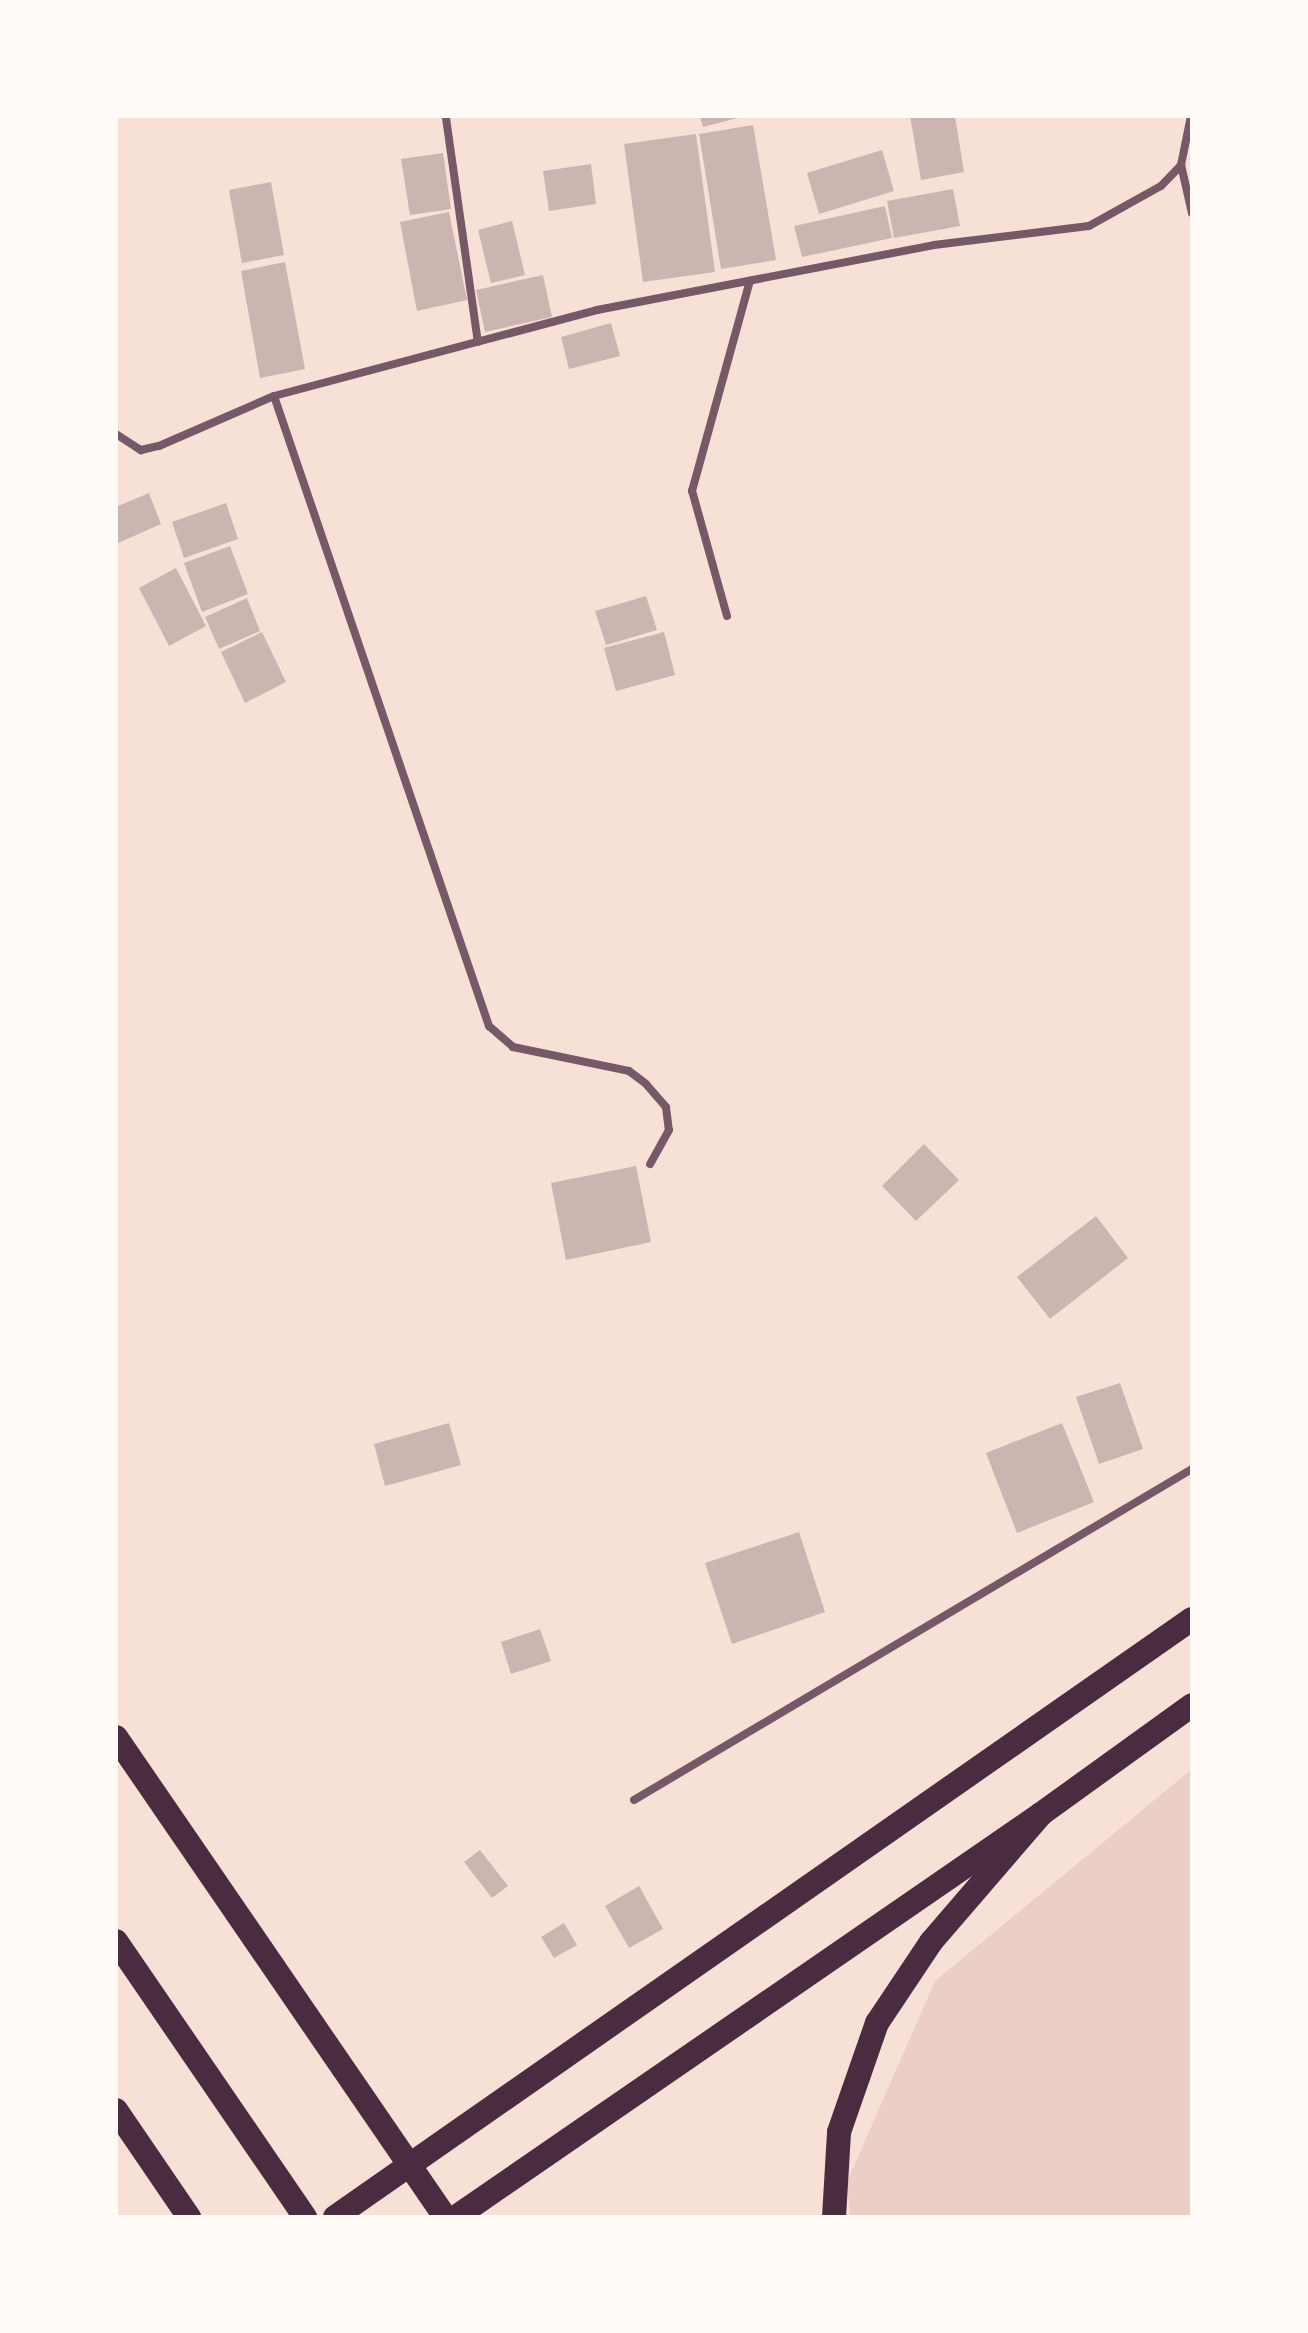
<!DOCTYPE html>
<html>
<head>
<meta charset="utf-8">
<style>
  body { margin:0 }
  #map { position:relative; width:1308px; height:2333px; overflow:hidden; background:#f7e1d7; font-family:"Source Sans 3",sans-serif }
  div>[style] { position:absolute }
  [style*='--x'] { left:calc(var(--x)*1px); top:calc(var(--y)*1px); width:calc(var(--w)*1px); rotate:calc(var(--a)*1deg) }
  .green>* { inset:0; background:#ebcfc5 }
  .building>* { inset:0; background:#ccb4b1 }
  .minor>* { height:8px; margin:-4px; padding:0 4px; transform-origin:4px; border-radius:4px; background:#755966 }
  .motorway>* { height:24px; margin:-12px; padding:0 12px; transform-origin:12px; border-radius:12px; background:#4a2c40 }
  span { translate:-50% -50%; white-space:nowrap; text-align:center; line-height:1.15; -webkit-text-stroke:7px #fffaf5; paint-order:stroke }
  .frame { position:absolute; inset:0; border:118px solid #fffaf5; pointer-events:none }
</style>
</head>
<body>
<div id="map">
  <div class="green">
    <div style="clip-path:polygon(1192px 1769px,1192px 2217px,850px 2217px,847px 2182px,935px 1981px)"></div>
  </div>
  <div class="building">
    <div style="clip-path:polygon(700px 116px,742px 116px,742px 117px,703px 127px)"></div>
    <div style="clip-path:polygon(910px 116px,955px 116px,964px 172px,921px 180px)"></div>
    <div style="clip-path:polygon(753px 125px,776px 260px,721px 269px,699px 134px)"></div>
    <div style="clip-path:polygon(696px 134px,715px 272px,643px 282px,624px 144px)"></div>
    <div style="clip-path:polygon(882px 150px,894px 191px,819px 214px,807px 173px)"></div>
    <div style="clip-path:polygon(443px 153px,451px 209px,410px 215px,401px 159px)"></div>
    <div style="clip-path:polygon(591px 164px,596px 204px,549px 211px,543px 171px)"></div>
    <div style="clip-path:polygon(271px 182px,284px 255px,242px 263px,229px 190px)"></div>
    <div style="clip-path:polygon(953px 189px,960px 226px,894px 238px,887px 201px)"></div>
    <div style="clip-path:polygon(885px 206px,892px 238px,802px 257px,794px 226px)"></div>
    <div style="clip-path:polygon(449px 212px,467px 300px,417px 311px,400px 222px)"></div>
    <div style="clip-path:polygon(512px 221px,525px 275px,491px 283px,478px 230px)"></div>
    <div style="clip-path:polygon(285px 262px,305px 369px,260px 378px,241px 271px)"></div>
    <div style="clip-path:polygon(543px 275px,552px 317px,485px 332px,476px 290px)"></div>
    <div style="clip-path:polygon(611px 323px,620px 356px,569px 369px,561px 337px)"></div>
    <div style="clip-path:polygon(149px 493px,161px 524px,116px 544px,116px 507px)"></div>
    <div style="clip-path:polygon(226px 503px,238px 539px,184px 558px,172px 522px)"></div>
    <div style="clip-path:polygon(230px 546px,248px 594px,202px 612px,184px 563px)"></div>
    <div style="clip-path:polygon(176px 568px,206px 626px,169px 646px,139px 588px)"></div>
    <div style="clip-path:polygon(646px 596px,657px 630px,606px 645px,595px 611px)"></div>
    <div style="clip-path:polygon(247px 598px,260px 631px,219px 649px,205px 617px)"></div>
    <div style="clip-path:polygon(262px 632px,286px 682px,245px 703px,221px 652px)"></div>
    <div style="clip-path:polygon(664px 632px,675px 675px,616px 691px,604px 648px)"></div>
    <div style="clip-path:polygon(924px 1144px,959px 1180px,916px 1221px,882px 1186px)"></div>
    <div style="clip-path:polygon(636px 1166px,651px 1242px,566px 1260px,551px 1183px)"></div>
    <div style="clip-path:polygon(1096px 1216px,1128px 1258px,1050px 1319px,1017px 1277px)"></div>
    <div style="clip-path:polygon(1120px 1383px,1143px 1449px,1099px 1464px,1076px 1397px)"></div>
    <div style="clip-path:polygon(449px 1423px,461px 1465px,385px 1486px,374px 1444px)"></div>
    <div style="clip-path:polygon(1062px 1423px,1094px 1502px,1017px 1533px,986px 1453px)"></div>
    <div style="clip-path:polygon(799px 1532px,825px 1612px,732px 1644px,705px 1563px)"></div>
    <div style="clip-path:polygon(540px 1629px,551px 1661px,511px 1674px,501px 1642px)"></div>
    <div style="clip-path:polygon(480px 1850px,508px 1886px,492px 1898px,464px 1862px)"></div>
    <div style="clip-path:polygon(639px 1886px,663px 1929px,629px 1948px,605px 1906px)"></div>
    <div style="clip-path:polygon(564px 1923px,577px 1945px,554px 1958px,541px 1937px)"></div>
  </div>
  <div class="minor">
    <div style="--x:446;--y:118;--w:226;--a:81.9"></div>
    <div style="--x:1181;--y:165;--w:49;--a:77.1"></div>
    <div style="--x:274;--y:396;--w:666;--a:71.16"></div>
    <div style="--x:489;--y:1026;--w:32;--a:41"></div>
    <div style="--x:513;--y:1047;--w:118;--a:11.7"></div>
    <div style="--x:629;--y:1071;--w:21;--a:37"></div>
    <div style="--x:646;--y:1084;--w:30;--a:49"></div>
    <div style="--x:666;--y:1107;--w:23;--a:83"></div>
    <div style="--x:669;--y:1130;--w:39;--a:119"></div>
    <div style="--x:116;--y:434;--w:30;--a:33"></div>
    <div style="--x:141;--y:450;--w:18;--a:-13"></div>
    <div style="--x:159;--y:446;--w:125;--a:-23.5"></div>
    <div style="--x:274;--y:396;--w:334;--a:-14.9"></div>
    <div style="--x:597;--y:310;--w:343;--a:-10.9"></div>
    <div style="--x:934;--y:245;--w:156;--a:-7"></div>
    <div style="--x:1089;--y:226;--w:82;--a:-29.1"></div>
    <div style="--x:1161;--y:186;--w:29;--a:-46"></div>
    <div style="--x:1181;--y:165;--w:50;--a:-78.5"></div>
    <div style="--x:727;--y:616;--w:130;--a:-105.6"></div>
    <div style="--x:692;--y:491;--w:218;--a:-74.6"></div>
    <div style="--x:634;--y:1800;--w:649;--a:-30.68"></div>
  </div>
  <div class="motorway">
    <div style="--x:116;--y:1737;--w:582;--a:55.57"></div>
    <div style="--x:116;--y:1941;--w:335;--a:55.6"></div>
    <div style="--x:116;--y:2110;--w:130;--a:55.7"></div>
    <div style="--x:335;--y:2217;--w:1045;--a:-34.91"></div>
    <div style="--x:456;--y:2217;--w:710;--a:-34.56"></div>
    <div style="--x:834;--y:2217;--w:85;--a:-86.6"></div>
    <div style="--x:839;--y:2132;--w:115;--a:-70.8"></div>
    <div style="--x:877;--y:2023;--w:97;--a:-56.3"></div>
    <div style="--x:931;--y:1942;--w:169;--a:-49.3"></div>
    <div style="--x:1041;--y:1814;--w:186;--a:-35.8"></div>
  </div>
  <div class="frame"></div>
</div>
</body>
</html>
